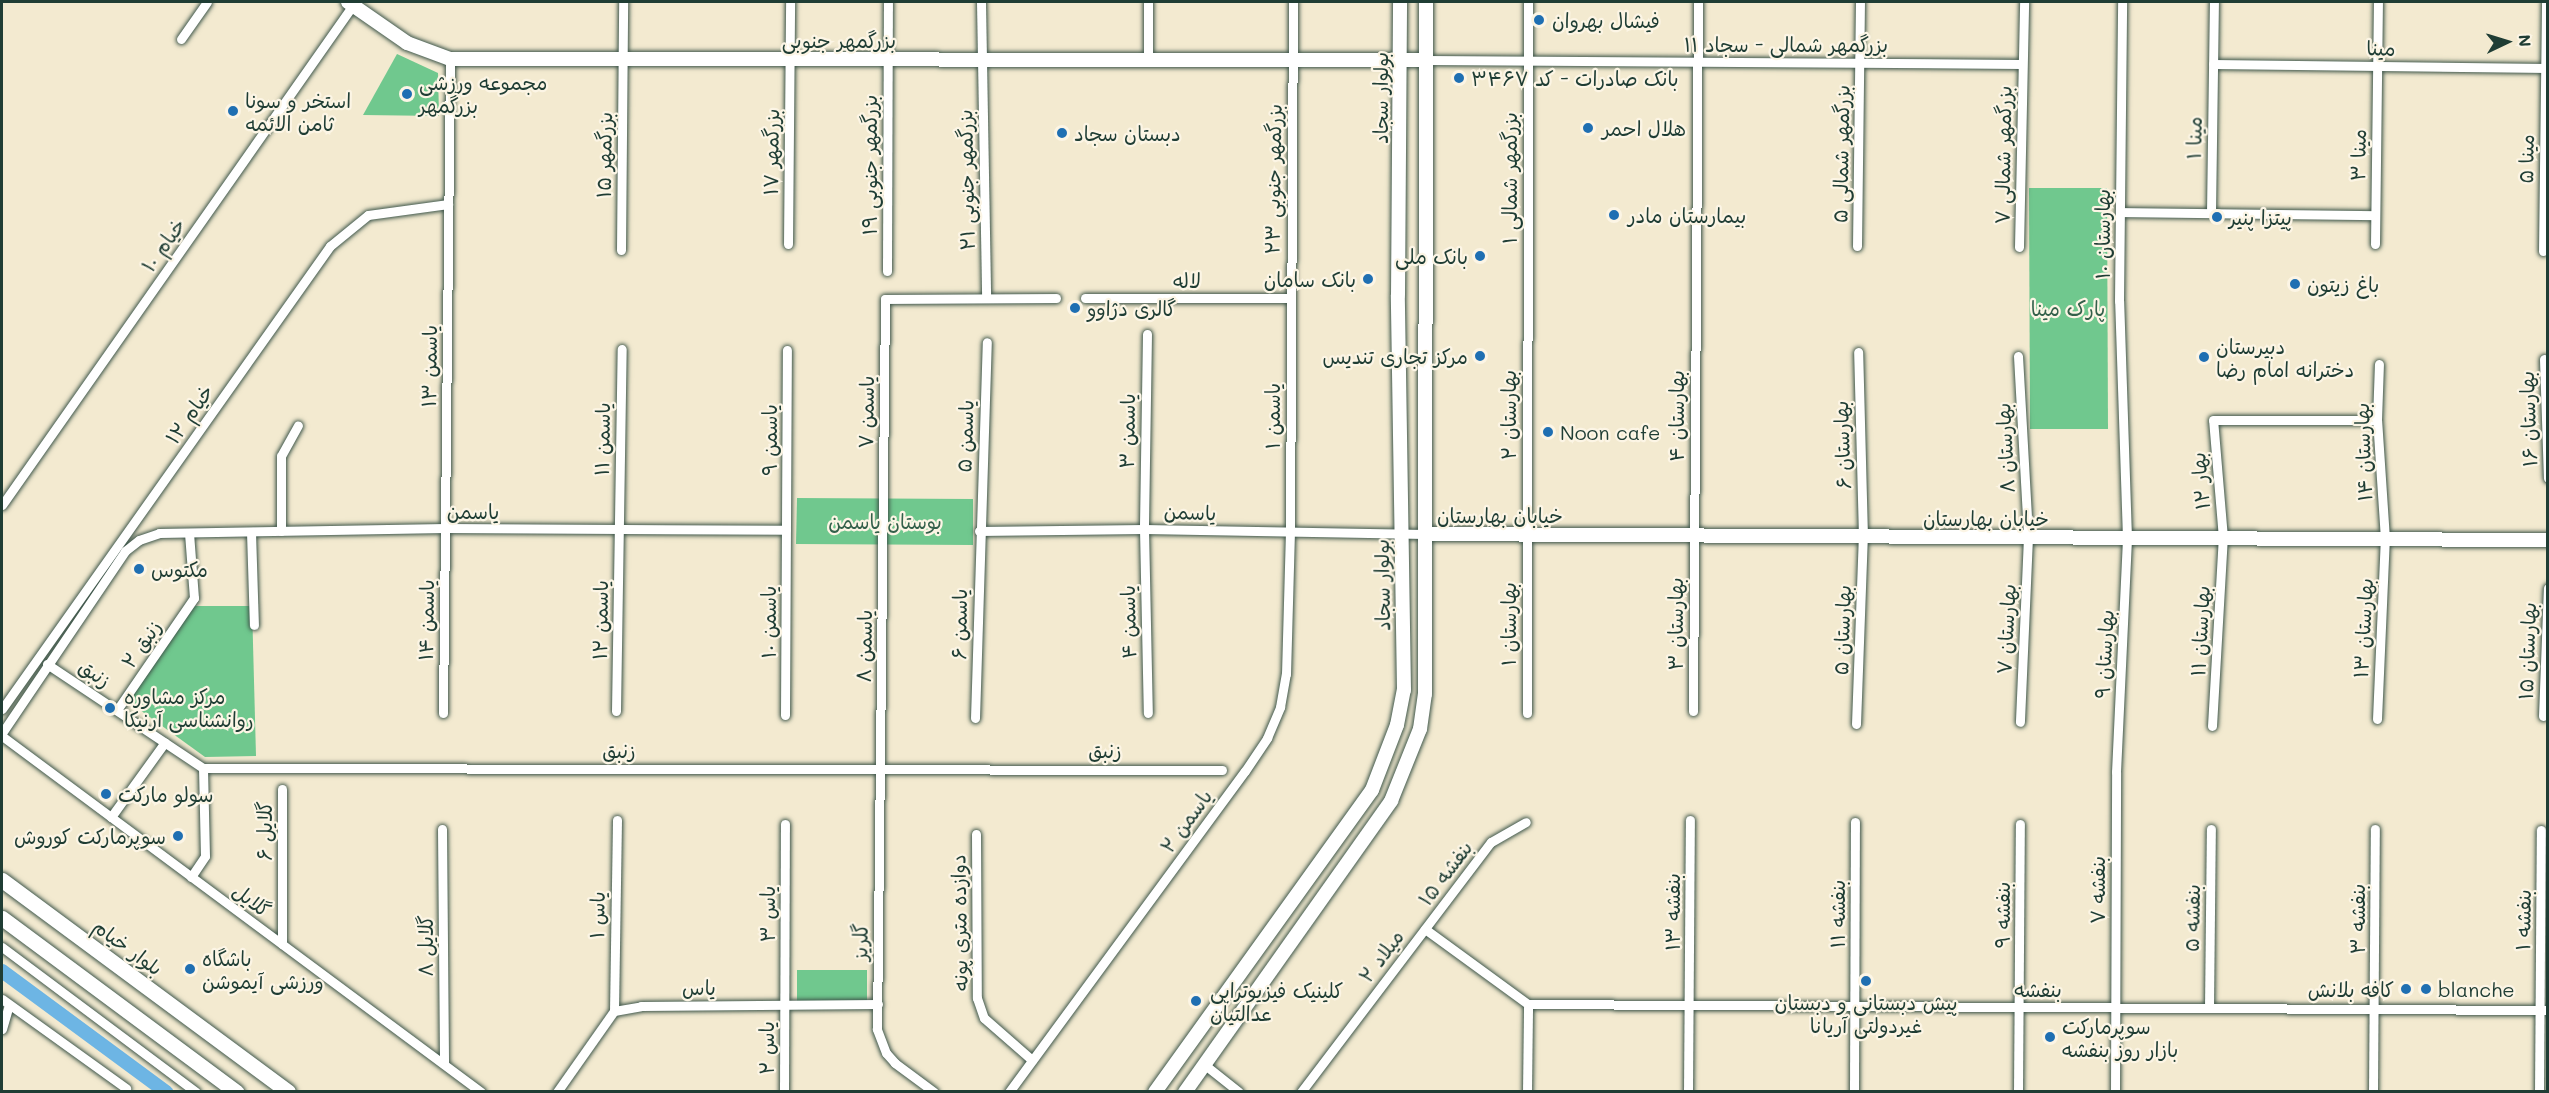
<!DOCTYPE html>
<html>
<head>
<meta charset="utf-8">
<style>
  body { margin:0 }
  #map { position:relative; width:2549px; height:1093px; overflow:hidden; background:#f3ead0; font-family:Mali,"Playpen Sans Arabic",sans-serif }
  div>[style] { position:absolute }
  [style*='--x'] { left:calc(var(--x)*1px); top:calc(var(--y)*1px); width:calc(var(--w)*1px); rotate:calc(var(--a)*1deg) }
  .green>* { inset:0; background:#70c88e }
  .canal>* { height:14px; margin:-7px; padding:0 7px; transform-origin:7px; border-radius:7px; background:#6db5e4 }
  .roads { filter:drop-shadow(0 0 2px #3f574b) drop-shadow(0 0 2px #3f574b) }
  .street>* { height:9px; margin:-4.5px; padding:0 4.5px; transform-origin:4.5px; border-radius:4.5px; background:#fff }
  .secondary>* { height:14px; margin:-7px; padding:0 7px; transform-origin:7px; border-radius:7px; background:#fff }
  .primary>* { height:15px; margin:-7.5px; padding:0 7.5px; transform-origin:7.5px; border-radius:7.5px; background:#fff }
  .dots>* { width:16px; height:16px; translate:-50% -50%; box-sizing:border-box; border:3px solid #fcf5e5; border-radius:50% }
  span { translate:-50% -50%; white-space:nowrap; text-align:center; line-height:1.15; -webkit-text-stroke:4.5px #fcf5e5; paint-order:stroke }
  .poi-label { font-size:20px; color:#1f3d34 }
  .left { translate:0 -50%; text-align:left }
  .right { translate:-100% -50%; text-align:right }
  .street-label { font-size:20px; color:#1f3d34 }
  .park-label { font-size:20px; color:#33604a }
  .frame { position:absolute; inset:0; border:3px solid #1f3d34; pointer-events:none }
  .north { position:absolute; left:2477px; top:12px; width:60px; height:60px; -webkit-text-stroke:4px #fcf5e5; paint-order:stroke; rotate:86deg; font-size:16px; font-weight:700; line-height:24px; text-align:center; color:#1f3d34 }
  .north::after { content:''; display:block; margin:auto; width:21px; height:27px; background:#1f3d34; clip-path:polygon(50% 0,100% 100%,50% 72%,0 100%) }
</style>
</head>
<body>
<div id="map">
  <div class="green">
    <div style="clip-path:polygon(397px 54px,438px 73px,439px 116px,363px 115px)"></div>
    <div style="clip-path:polygon(2029px 188px,2107px 188px,2108px 429px,2030px 429px)"></div>
    <div style="clip-path:polygon(797px 498px,973px 499px,973px 545px,796px 544px)"></div>
    <div style="clip-path:polygon(193px 606px,252px 606px,256px 756px,205px 757px,122px 697px)"></div>
    <div style="clip-path:polygon(797px 970px,867px 970px,867px 1003px,797px 1004px)"></div>
  </div>
  <div class="canal">
    <div style="--x:2;--y:971;--w:204;--a:36.4"></div>
  </div>
  <div class="roads">
    <div class="street">
      <div style="--x:981;--y:2;--w:296;--a:89"></div>
      <div style="--x:181;--y:39;--w:45;--a:-54.9"></div>
      <div style="--x:1426;--y:60;--w:596;--a:0.38"></div>
      <div style="--x:1148;--y:61;--w:59;--a:-90"></div>
      <div style="--x:2213;--y:64;--w:335;--a:0.7"></div>
      <div style="--x:2120;--y:212;--w:255;--a:0.7"></div>
      <div style="--x:2211;--y:213;--w:211;--a:-89.2"></div>
      <div style="--x:788;--y:244;--w:242;--a:-89.5"></div>
      <div style="--x:2375;--y:244;--w:242;--a:-89.3"></div>
      <div style="--x:1857;--y:246;--w:244;--a:-89.3"></div>
      <div style="--x:2019;--y:247;--w:245;--a:-88.8"></div>
      <div style="--x:621;--y:250;--w:248;--a:-89.5"></div>
      <div style="--x:2543;--y:251;--w:249;--a:-89.3"></div>
      <div style="--x:887;--y:271;--w:269;--a:-89.8"></div>
      <div style="--x:1085;--y:298;--w:205;--a:0"></div>
      <div style="--x:1147;--y:334;--w:195;--a:90.9"></div>
      <div style="--x:1144;--y:529;--w:184;--a:88.8"></div>
      <div style="--x:2018;--y:356;--w:181;--a:86.8"></div>
      <div style="--x:2028;--y:537;--w:185;--a:92.5"></div>
      <div style="--x:2544;--y:359;--w:119;--a:88.1"></div>
      <div style="--x:2;--y:505;--w:611;--a:-54.93"></div>
      <div style="--x:281;--y:531;--w:75;--a:-90"></div>
      <div style="--x:281;--y:456;--w:35;--a:-61"></div>
      <div style="--x:979;--y:531;--w:165;--a:-0.7"></div>
      <div style="--x:1144;--y:529;--w:281;--a:1"></div>
      <div style="--x:251;--y:532;--w:93;--a:88.2"></div>
      <div style="--x:47;--y:664;--w:187;--a:33.7"></div>
      <div style="--x:203;--y:768;--w:1019;--a:0.11"></div>
      <div style="--x:2;--y:709;--w:567;--a:-54.69"></div>
      <div style="--x:330;--y:246;--w:49;--a:-39.2"></div>
      <div style="--x:368;--y:215;--w:81;--a:-7.8"></div>
      <div style="--x:117;--y:710;--w:136;--a:-55.5"></div>
      <div style="--x:194;--y:598;--w:65;--a:-94.4"></div>
      <div style="--x:616;--y:711;--w:362;--a:-89.1"></div>
      <div style="--x:1693;--y:711;--w:709;--a:-89.6"></div>
      <div style="--x:443;--y:713;--w:654;--a:-89.39"></div>
      <div style="--x:1527;--y:713;--w:711;--a:-89.92"></div>
      <div style="--x:785;--y:715;--w:365;--a:-89.7"></div>
      <div style="--x:2543;--y:716;--w:128;--a:-87.8"></div>
      <div style="--x:975;--y:718;--w:376;--a:-88.2"></div>
      <div style="--x:2377;--y:719;--w:180;--a:-87.5"></div>
      <div style="--x:2385;--y:539;--w:119;--a:-93.8"></div>
      <div style="--x:2377;--y:420;--w:56;--a:-88"></div>
      <div style="--x:1856;--y:724;--w:187;--a:-87.9"></div>
      <div style="--x:1863;--y:537;--w:185;--a:-91.5"></div>
      <div style="--x:2212;--y:726;--w:188;--a:-86.7"></div>
      <div style="--x:2223;--y:538;--w:118;--a:-94.8"></div>
      <div style="--x:2213;--y:420;--w:164;--a:0"></div>
      <div style="--x:2;--y:733;--w:220;--a:-55.9"></div>
      <div style="--x:125;--y:551;--w:18;--a:-38"></div>
      <div style="--x:139;--y:540;--w:21;--a:-19"></div>
      <div style="--x:159;--y:533;--w:286;--a:-1"></div>
      <div style="--x:445;--y:528;--w:341;--a:0.3"></div>
      <div style="--x:2;--y:736;--w:597;--a:36.62"></div>
      <div style="--x:111;--y:817;--w:92;--a:-54.2"></div>
      <div style="--x:442;--y:829;--w:235;--a:89.5"></div>
      <div style="--x:976;--y:834;--w:164;--a:89.7"></div>
      <div style="--x:977;--y:998;--w:21;--a:71"></div>
      <div style="--x:984;--y:1018;--w:64;--a:41.2"></div>
      <div style="--x:191;--y:877;--w:25;--a:-56"></div>
      <div style="--x:205;--y:856;--w:88;--a:-91.3"></div>
      <div style="--x:1425;--y:929;--w:127;--a:36.1"></div>
      <div style="--x:282;--y:944;--w:155;--a:-90"></div>
      <div style="--x:2;--y:947;--w:242;--a:36.8"></div>
      <div style="--x:2;--y:999;--w:153;--a:35.7"></div>
      <div style="--x:1528;--y:1004;--w:1020;--a:0.34"></div>
      <div style="--x:2209;--y:1008;--w:179;--a:-89.4"></div>
      <div style="--x:614;--y:1011;--w:27;--a:-10"></div>
      <div style="--x:641;--y:1006;--w:237;--a:-0.5"></div>
      <div style="--x:614;--y:1011;--w:191;--a:-89.1"></div>
      <div style="--x:2;--y:1029;--w:25;--a:-74"></div>
      <div style="--x:1205;--y:1065;--w:43;--a:38.5"></div>
      <div style="--x:557;--y:1092;--w:99;--a:-54.9"></div>
      <div style="--x:784;--y:1092;--w:268;--a:-89.8"></div>
      <div style="--x:934;--y:1092;--w:49;--a:-143.4"></div>
      <div style="--x:895;--y:1063;--w:13;--a:-132"></div>
      <div style="--x:886;--y:1053;--w:26;--a:-111"></div>
      <div style="--x:877;--y:1029;--w:730;--a:-89.37"></div>
      <div style="--x:885;--y:299;--w:171;--a:-0.3"></div>
      <div style="--x:1009;--y:1092;--w:398;--a:-53.7"></div>
      <div style="--x:1245;--y:771;--w:40;--a:-56"></div>
      <div style="--x:1267;--y:738;--w:34;--a:-67"></div>
      <div style="--x:1280;--y:707;--w:34;--a:-80"></div>
      <div style="--x:1286;--y:674;--w:141;--a:-88.4"></div>
      <div style="--x:1290;--y:533;--w:531;--a:-89.68"></div>
      <div style="--x:1301;--y:1092;--w:314;--a:-52.8"></div>
      <div style="--x:1491;--y:842;--w:40;--a:-29.7"></div>
      <div style="--x:1527;--y:1092;--w:88;--a:-89.3"></div>
      <div style="--x:1688;--y:1092;--w:272;--a:-89.6"></div>
      <div style="--x:1854;--y:1092;--w:270;--a:-89.8"></div>
      <div style="--x:2018;--y:1092;--w:268;--a:-89.6"></div>
      <div style="--x:2115;--y:1092;--w:320;--a:-89.8"></div>
      <div style="--x:2116;--y:772;--w:234;--a:-87.3"></div>
      <div style="--x:2127;--y:538;--w:237;--a:-91.9"></div>
      <div style="--x:2119;--y:301;--w:299;--a:-89.4"></div>
      <div style="--x:2373;--y:1092;--w:263;--a:-89.6"></div>
      <div style="--x:2539;--y:1092;--w:262;--a:-89.6"></div>
    </div>
    <div class="secondary">
      <div style="--x:348;--y:2;--w:72;--a:34.8"></div>
      <div style="--x:407;--y:43;--w:46;--a:20.4"></div>
      <div style="--x:450;--y:59;--w:976;--a:0.06"></div>
      <div style="--x:1425;--y:534;--w:1123;--a:0.31"></div>
      <div style="--x:1155;--y:1092;--w:372;--a:-54.3"></div>
      <div style="--x:1372;--y:790;--w:70;--a:-69"></div>
      <div style="--x:1397;--y:725;--w:36;--a:-79"></div>
      <div style="--x:1404;--y:690;--w:395;--a:-90.9"></div>
      <div style="--x:1398;--y:295;--w:293;--a:-89.6"></div>
      <div style="--x:1185;--y:1092;--w:357;--a:-54.7"></div>
      <div style="--x:1391;--y:801;--w:78;--a:-68.1"></div>
      <div style="--x:1420;--y:729;--w:35;--a:-82"></div>
      <div style="--x:1425;--y:694;--w:692;--a:-89.92"></div>
    </div>
    <div class="primary">
      <div style="--x:2;--y:880;--w:356;--a:36.5"></div>
      <div style="--x:2;--y:918;--w:292;--a:36.6"></div>
    </div>
  </div>
  <div class="dots">
    <div style="left:1539px;top:20px;background:#1f6fb2"></div>
    <div style="left:1459px;top:78px;background:#1f6fb2"></div>
    <div style="left:407px;top:94px;background:#1f6fb2"></div>
    <div style="left:233px;top:111px;background:#1f6fb2"></div>
    <div style="left:1588px;top:128px;background:#1f6fb2"></div>
    <div style="left:1062px;top:133px;background:#1f6fb2"></div>
    <div style="left:1614px;top:215px;background:#1f6fb2"></div>
    <div style="left:2217px;top:217px;background:#1f6fb2"></div>
    <div style="left:1480px;top:256px;background:#1f6fb2"></div>
    <div style="left:1368px;top:279px;background:#1f6fb2"></div>
    <div style="left:2295px;top:284px;background:#1f6fb2"></div>
    <div style="left:1075px;top:308px;background:#1f6fb2"></div>
    <div style="left:1480px;top:356px;background:#1f6fb2"></div>
    <div style="left:2204px;top:357px;background:#1f6fb2"></div>
    <div style="left:1548px;top:432px;background:#1f6fb2"></div>
    <div style="left:139px;top:569px;background:#1f6fb2"></div>
    <div style="left:110px;top:708px;background:#1f6fb2"></div>
    <div style="left:106px;top:794px;background:#1f6fb2"></div>
    <div style="left:178px;top:836px;background:#1f6fb2"></div>
    <div style="left:190px;top:969px;background:#1f6fb2"></div>
    <div style="left:1866px;top:981px;background:#1f6fb2"></div>
    <div style="left:2406px;top:989px;background:#1f6fb2"></div>
    <div style="left:2426px;top:989px;background:#1f6fb2"></div>
    <div style="left:1196px;top:1001px;background:#1f6fb2"></div>
    <div style="left:2050px;top:1037px;background:#1f6fb2"></div>
  </div>
  <div class="poi-label">
    <span class="left" style="left:1552px;top:20px">فیشال بهروان</span>
    <span class="left" style="left:1471px;top:78px">بانک صادرات - کد ۳۴۶۷</span>
    <span class="left" style="left:419px;top:94px">مجموعه ورزشی<br>بزرگمهر</span>
    <span class="left" style="left:245px;top:112px">استخر و سونا<br>ثامن الائمه</span>
    <span class="left" style="left:1602px;top:128px">هلال احمر</span>
    <span class="left" style="left:1074px;top:133px">دبستان سجاد</span>
    <span class="left" style="left:1628px;top:215px">بیمارستان مادر</span>
    <span class="left" style="left:2229px;top:217px">پیتزا پنیر</span>
    <span class="right" style="left:1468px;top:256px">بانک ملی</span>
    <span class="right" style="left:1356px;top:279px">بانک سامان</span>
    <span class="left" style="left:2307px;top:284px">باغ زیتون</span>
    <span class="left" style="left:1087px;top:308px">گالری دژاوو</span>
    <span class="left" style="left:2216px;top:358px">دبیرستان<br>دخترانه امام رضا</span>
    <span class="right" style="left:1468px;top:356px">مرکز تجاری تندیس</span>
    <span class="left" style="left:1560px;top:432px">Noon cafe</span>
    <span class="left" style="left:151px;top:569px">مکتوس</span>
    <span class="left" style="left:124px;top:708px">مرکز مشاوره<br>روانشناسی آرنیکا</span>
    <span class="left" style="left:118px;top:794px">سولو مارکت</span>
    <span class="right" style="left:166px;top:836px">سوپرمارکت کوروش</span>
    <span class="left" style="left:202px;top:970px">باشگاه<br>ورزشی آیموشن</span>
    <span class="right" style="left:2394px;top:989px">کافه بلانش</span>
    <span class="left" style="left:2438px;top:989px">blanche</span>
    <span class="left" style="left:1210px;top:1002px">کلینیک فیزیوتراپی<br>عدالتیان</span>
    <span style="left:1866px;top:1014px">پیش دبستانی و دبستان<br>غیردولتی آریانا</span>
    <span class="left" style="left:2062px;top:1038px">سوپرمارکت<br>بازار روز بنفشه</span>
  </div>
  <div class="street-label">
    <span style="left:839px;top:40px">بزرگمهر جنوبی</span>
    <span style="left:1786px;top:44px">بزرگمهر شمالی - سجاد ۱۱</span>
    <span style="left:2381px;top:48px;rotate:1deg">مینا</span>
    <span style="left:1380px;top:98px;rotate:-90deg">بولوار سجاد</span>
    <span style="left:2194px;top:138px;rotate:-89deg">مینا ۱</span>
    <span style="left:771px;top:152px;rotate:-89deg">بزرگمهر ۱۷</span>
    <span style="left:1841px;top:154px;rotate:-89deg">بزرگمهر شمالی ۵</span>
    <span style="left:604px;top:155px;rotate:-89deg">بزرگمهر ۱۵</span>
    <span style="left:2003px;top:155px;rotate:-89deg">بزرگمهر شمالی ۷</span>
    <span style="left:2358px;top:155px;rotate:-89deg">مینا ۳</span>
    <span style="left:2526px;top:159px;rotate:-89deg">مینا ۵</span>
    <span style="left:869px;top:165px;rotate:-90deg">بزرگمهر جنوبی ۱۹</span>
    <span style="left:1509px;top:178px;rotate:-90deg">بزرگمهر شمالی ۱</span>
    <span style="left:1273px;top:179px;rotate:-89deg">بزرگمهر جنوبی ۲۳</span>
    <span style="left:966px;top:180px;rotate:-91deg">بزرگمهر جنوبی ۲۱</span>
    <span style="left:2102px;top:234px;rotate:-90deg">بهارستان ۱۰</span>
    <span style="left:163px;top:245px;rotate:-55deg">خیام ۱۰</span>
    <span style="left:1187px;top:280px">لاله</span>
    <span style="left:429px;top:366px;rotate:-89deg">یاسمن ۱۳</span>
    <span style="left:866px;top:412px;rotate:-89deg">یاسمن ۷</span>
    <span style="left:189px;top:414px;rotate:-55deg">خیام ۱۲</span>
    <span style="left:1508px;top:415px;rotate:-90deg">بهارستان ۲</span>
    <span style="left:1272px;top:416px;rotate:-90deg">یاسمن ۱</span>
    <span style="left:1676px;top:416px;rotate:-90deg">بهارستان ۴</span>
    <span style="left:2528px;top:419px;rotate:-92deg">بهارستان ۱۶</span>
    <span style="left:1127px;top:431px;rotate:-89deg">یاسمن ۳</span>
    <span style="left:965px;top:436px;rotate:-88deg">یاسمن ۵</span>
    <span style="left:602px;top:439px;rotate:-89deg">یاسمن ۱۱</span>
    <span style="left:769px;top:440px;rotate:-90deg">یاسمن ۹</span>
    <span style="left:1842px;top:445px;rotate:-92deg">بهارستان ۶</span>
    <span style="left:2005px;top:448px;rotate:-93deg">بهارستان ۸</span>
    <span style="left:2363px;top:452px;rotate:-92deg">بهارستان ۱۴</span>
    <span style="left:2200px;top:481px;rotate:-95deg">بهار ۱۲</span>
    <span style="left:473px;top:511px">یاسمن</span>
    <span style="left:1190px;top:512px;rotate:2deg">یاسمن</span>
    <span style="left:1500px;top:515px">خیابان بهارستان</span>
    <span style="left:1986px;top:518px">خیابان بهارستان</span>
    <span style="left:1382px;top:585px;rotate:-91deg">بولوار سجاد</span>
    <span style="left:426px;top:620px;rotate:-89deg">یاسمن ۱۴</span>
    <span style="left:600px;top:620px;rotate:-89deg">یاسمن ۱۲</span>
    <span style="left:768px;top:622px;rotate:-90deg">یاسمن ۱۰</span>
    <span style="left:1128px;top:622px;rotate:-91deg">یاسمن ۴</span>
    <span style="left:959px;top:624px;rotate:-89deg">یاسمن ۶</span>
    <span style="left:1508px;top:624px;rotate:-90deg">بهارستان ۱</span>
    <span style="left:1675px;top:624px;rotate:-90deg">بهارستان ۳</span>
    <span style="left:2363px;top:628px;rotate:-87deg">بهارستان ۱۳</span>
    <span style="left:2006px;top:629px;rotate:-87deg">بهارستان ۷</span>
    <span style="left:1842px;top:630px;rotate:-88deg">بهارستان ۵</span>
    <span style="left:2200px;top:631px;rotate:-87deg">بهارستان ۱۱</span>
    <span style="left:141px;top:644px;rotate:-55deg">زنبق ۲</span>
    <span style="left:864px;top:646px;rotate:-89deg">یاسمن ۸</span>
    <span style="left:2527px;top:651px;rotate:-88deg">بهارستان ۱۵</span>
    <span style="left:2104px;top:654px;rotate:-87deg">بهارستان ۹</span>
    <span style="left:95px;top:673px;rotate:34deg">زنبق</span>
    <span style="left:619px;top:750px">زنبق</span>
    <span style="left:1105px;top:750px">زنبق</span>
    <span style="left:1186px;top:821px;rotate:-54deg">یاسمن ۲</span>
    <span style="left:264px;top:831px;rotate:-90deg">گلایل ۶</span>
    <span style="left:1445px;top:873px;rotate:-53deg">بنفشه ۱۵</span>
    <span style="left:2097px;top:890px;rotate:-90deg">بنفشه ۷</span>
    <span style="left:252px;top:900px;rotate:37deg">گلایل</span>
    <span style="left:1672px;top:912px;rotate:-90deg">بنفشه ۱۳</span>
    <span style="left:767px;top:914px;rotate:-90deg">یاس ۳</span>
    <span style="left:1837px;top:914px;rotate:-90deg">بنفشه ۱۱</span>
    <span style="left:597px;top:915px;rotate:-89deg">یاس ۱</span>
    <span style="left:2002px;top:915px;rotate:-90deg">بنفشه ۹</span>
    <span style="left:2192px;top:918px;rotate:-89deg">بنفشه ۵</span>
    <span style="left:2357px;top:919px;rotate:-90deg">بنفشه ۳</span>
    <span style="left:2523px;top:920px;rotate:-89deg">بنفشه ۱</span>
    <span style="left:959px;top:923px;rotate:-91deg">دوازده متری پونه</span>
    <span style="left:860px;top:942px;rotate:-89deg">گلریز</span>
    <span style="left:425px;top:946px;rotate:-90deg">گلایل ۸</span>
    <span style="left:128px;top:947px;rotate:36deg">بلوار خیام</span>
    <span style="left:1381px;top:956px;rotate:-53deg">میلاد ۲</span>
    <span style="left:699px;top:987px">یاس</span>
    <span style="left:2038px;top:989px">بنفشه</span>
    <span style="left:766px;top:1048px;rotate:-90deg">یاس ۲</span>
  </div>
  <div class="park-label">
    <span style="left:2068px;top:308px">پارک مینا</span>
    <span style="left:885px;top:521px">بوستان یاسمن</span>
  </div>
  <div class="frame"></div>
  <div class="north">N</div>
</div>
</body>
</html>
